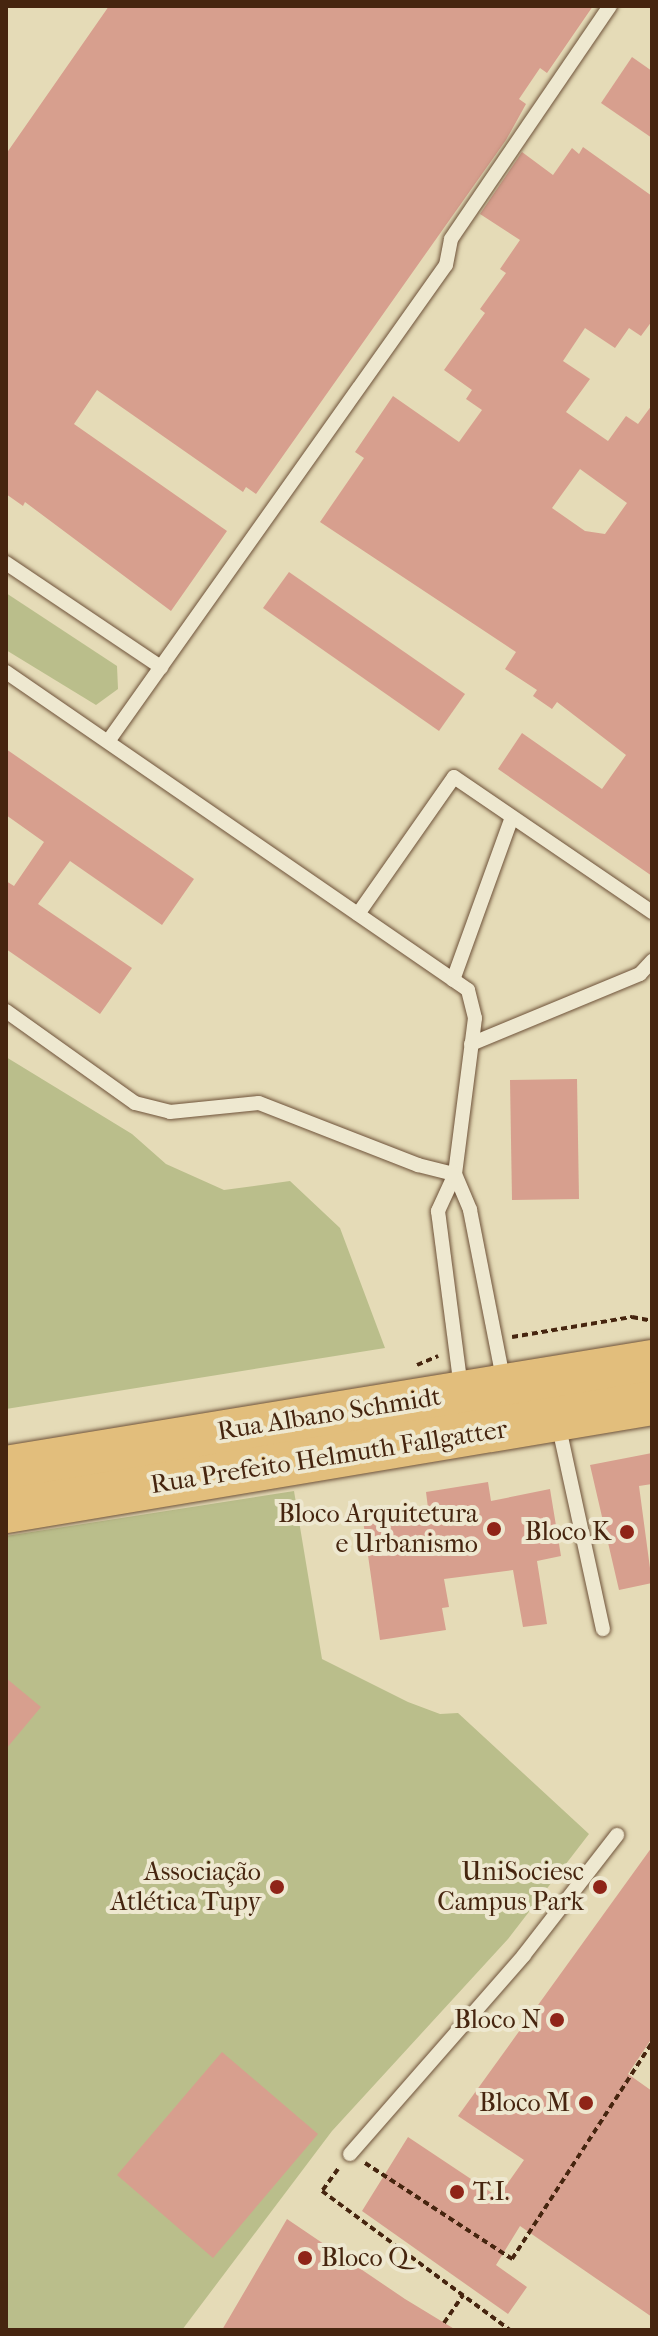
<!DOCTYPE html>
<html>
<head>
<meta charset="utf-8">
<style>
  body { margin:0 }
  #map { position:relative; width:658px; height:2336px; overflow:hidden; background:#e5dbb7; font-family:"IM FELL French Canon",serif }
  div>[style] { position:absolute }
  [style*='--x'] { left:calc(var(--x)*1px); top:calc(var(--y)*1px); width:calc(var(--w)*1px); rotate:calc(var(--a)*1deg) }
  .green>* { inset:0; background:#babe8b }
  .building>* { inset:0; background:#d79f8e }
  .path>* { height:4px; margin-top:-2px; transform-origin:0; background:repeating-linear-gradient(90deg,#46250f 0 6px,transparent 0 10px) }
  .roads { filter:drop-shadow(0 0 2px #6e5239) drop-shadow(0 0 2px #6e5239) }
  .lane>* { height:14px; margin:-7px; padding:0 7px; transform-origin:7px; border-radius:7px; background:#eee8d0 }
  .primary>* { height:44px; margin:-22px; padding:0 22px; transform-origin:22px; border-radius:22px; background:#e2be7c }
  .dots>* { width:22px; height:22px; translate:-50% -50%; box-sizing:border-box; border:4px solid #eee8d0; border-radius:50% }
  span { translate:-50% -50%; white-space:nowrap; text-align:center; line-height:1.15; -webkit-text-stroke:8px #eee8d0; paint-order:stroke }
  .street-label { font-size:26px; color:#46250f }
  .poi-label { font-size:26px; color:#46250f }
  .right { translate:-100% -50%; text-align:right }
  .left { translate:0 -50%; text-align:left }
  .frame { position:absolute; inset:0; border:8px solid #46250f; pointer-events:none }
</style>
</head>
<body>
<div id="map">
  <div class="green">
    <div style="clip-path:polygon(6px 593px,117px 666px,118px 689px,96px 705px,6px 650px)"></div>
    <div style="clip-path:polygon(6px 1057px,132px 1134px,166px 1164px,224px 1190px,290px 1181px,340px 1228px,385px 1348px,6px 1409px)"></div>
    <div style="clip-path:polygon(294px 1491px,322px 1659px,408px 1702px,440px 1714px,458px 1713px,589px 1834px,508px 1939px,332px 2131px,182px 2330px,6px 2330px,6px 1536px)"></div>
  </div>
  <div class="building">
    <div style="clip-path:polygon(109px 6px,593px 6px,547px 73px,540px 68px,519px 99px,526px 104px,506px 140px,256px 494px,246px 487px,243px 492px,97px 390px,74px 424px,227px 531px,171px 611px,25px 502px,23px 506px,6px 494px,6px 154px)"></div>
    <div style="clip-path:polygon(632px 57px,652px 71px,652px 138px,601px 103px)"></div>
    <div style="clip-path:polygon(evenodd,583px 147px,652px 196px,652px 321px,641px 336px,629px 328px,615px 348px,585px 328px,563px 361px,590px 379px,566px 412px,608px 441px,626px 416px,638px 424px,652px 405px,652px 876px,498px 769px,522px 733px,602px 789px,626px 755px,557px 702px,552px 709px,533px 696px,537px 690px,505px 669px,516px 652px,320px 522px,364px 458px,355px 452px,393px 396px,459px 442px,482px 410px,466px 399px,472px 390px,444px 370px,485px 313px,480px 309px,506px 273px,500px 269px,520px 240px,480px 214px,522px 152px,553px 175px,572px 148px,579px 154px,583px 147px,580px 469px,627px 503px,605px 534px,585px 531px,552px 508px,580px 469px)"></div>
    <div style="clip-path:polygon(289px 572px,465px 694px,439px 731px,263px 608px)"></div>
    <div style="clip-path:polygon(6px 749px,194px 879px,162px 925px,70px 861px,38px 904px,132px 968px,100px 1014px,6px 949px,6px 881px,14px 886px,44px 842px,6px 815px)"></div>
    <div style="clip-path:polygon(577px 1079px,579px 1199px,512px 1200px,510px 1080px)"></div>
    <div style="clip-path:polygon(652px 1453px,652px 1484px,639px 1486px,652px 1583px,619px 1590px,590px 1465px)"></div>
    <div style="clip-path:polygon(488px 1482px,491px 1501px,550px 1489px,561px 1556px,537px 1561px,547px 1624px,523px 1627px,513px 1570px,444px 1579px,449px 1607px,442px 1608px,446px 1630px,380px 1640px,363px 1520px,428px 1508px,426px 1492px)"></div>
    <div style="clip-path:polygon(6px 1678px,41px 1707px,6px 1749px)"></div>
    <div style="clip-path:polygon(652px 1847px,652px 2038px,628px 2074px,652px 2091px,652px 2317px,520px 2226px,496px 2265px,527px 2287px,508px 2314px,362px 2211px,408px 2137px,498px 2197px,524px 2160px,458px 2116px)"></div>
    <div style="clip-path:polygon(222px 2052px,318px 2134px,213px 2258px,117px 2175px)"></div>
    <div style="clip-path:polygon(287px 2219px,405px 2299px,456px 2330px,222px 2330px)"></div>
  </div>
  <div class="path">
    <div style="--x:512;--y:1337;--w:122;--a:-9.5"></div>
    <div style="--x:632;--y:1317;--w:20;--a:11"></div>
    <div style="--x:417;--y:1365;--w:23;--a:-23"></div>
    <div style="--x:365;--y:2163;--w:176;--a:33.1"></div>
    <div style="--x:512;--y:2259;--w:257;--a:-57.1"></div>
    <div style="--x:338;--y:2169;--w:27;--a:126"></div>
    <div style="--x:322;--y:2191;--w:234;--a:36.5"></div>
    <div style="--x:444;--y:2323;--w:34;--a:-56"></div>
  </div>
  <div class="roads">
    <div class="lane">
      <div style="--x:6;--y:563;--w:187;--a:33.9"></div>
      <div style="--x:6;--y:672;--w:561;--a:34.54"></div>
      <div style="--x:468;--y:990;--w:29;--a:76"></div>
      <div style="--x:475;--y:1018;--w:157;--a:97.3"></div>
      <div style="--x:455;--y:1174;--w:41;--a:114.7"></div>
      <div style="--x:438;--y:1211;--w:178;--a:82.6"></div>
      <div style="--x:109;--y:740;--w:582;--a:-54.65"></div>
      <div style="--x:446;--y:265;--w:26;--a:-79"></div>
      <div style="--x:451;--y:239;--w:282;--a:-55.7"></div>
      <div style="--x:358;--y:914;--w:167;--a:-55"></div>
      <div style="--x:454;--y:777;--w:240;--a:34.3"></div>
      <div style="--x:453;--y:980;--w:173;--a:-70.1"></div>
      <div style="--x:6;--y:1011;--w:158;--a:35.5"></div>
      <div style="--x:135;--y:1103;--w:36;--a:14"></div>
      <div style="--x:170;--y:1112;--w:89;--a:-5.8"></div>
      <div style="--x:259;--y:1103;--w:171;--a:21.3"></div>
      <div style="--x:418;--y:1165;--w:38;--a:14"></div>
      <div style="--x:471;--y:1044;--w:183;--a:-22.5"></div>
      <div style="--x:640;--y:974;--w:18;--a:-47"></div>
      <div style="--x:455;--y:1174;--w:39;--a:67"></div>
      <div style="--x:470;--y:1210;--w:176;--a:78.9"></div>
      <div style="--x:558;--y:1423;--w:211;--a:77.7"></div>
      <div style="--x:350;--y:2154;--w:264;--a:-48.8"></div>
      <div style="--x:524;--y:1955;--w:152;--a:-52.2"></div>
    </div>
    <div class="primary">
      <div style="--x:6;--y:1468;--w:655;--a:-9.32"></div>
      <div style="--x:6;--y:1511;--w:655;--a:-9.49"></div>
    </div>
  </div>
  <div class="dots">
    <div style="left:494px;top:1529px;background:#8f2418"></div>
    <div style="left:627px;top:1532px;background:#8f2418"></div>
    <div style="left:277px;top:1887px;background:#8f2418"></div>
    <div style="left:600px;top:1887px;background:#8f2418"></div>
    <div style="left:557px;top:2020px;background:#8f2418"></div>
    <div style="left:586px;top:2103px;background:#8f2418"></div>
    <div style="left:457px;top:2192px;background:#8f2418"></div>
    <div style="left:305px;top:2258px;background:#8f2418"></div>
  </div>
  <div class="street-label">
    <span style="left:329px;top:1414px;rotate:-9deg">Rua Albano Schmidt</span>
    <span style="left:329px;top:1457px;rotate:-9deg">Rua Prefeito Helmuth Fallgatter</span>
  </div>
  <div class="poi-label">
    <span class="right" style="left:478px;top:1529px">Bloco Arquitetura<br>e Urbanismo</span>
    <span class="right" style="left:611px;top:1532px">Bloco K</span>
    <span class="right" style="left:261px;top:1887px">Associação<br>Atlética Tupy</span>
    <span class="right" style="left:584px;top:1887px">UniSociesc<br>Campus Park</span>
    <span class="right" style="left:541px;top:2020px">Bloco N</span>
    <span class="right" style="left:570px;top:2103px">Bloco M</span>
    <span class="left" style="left:473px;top:2192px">T.I.</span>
    <span class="left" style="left:321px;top:2258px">Bloco Q</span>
  </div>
  <div class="frame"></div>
</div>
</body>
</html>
